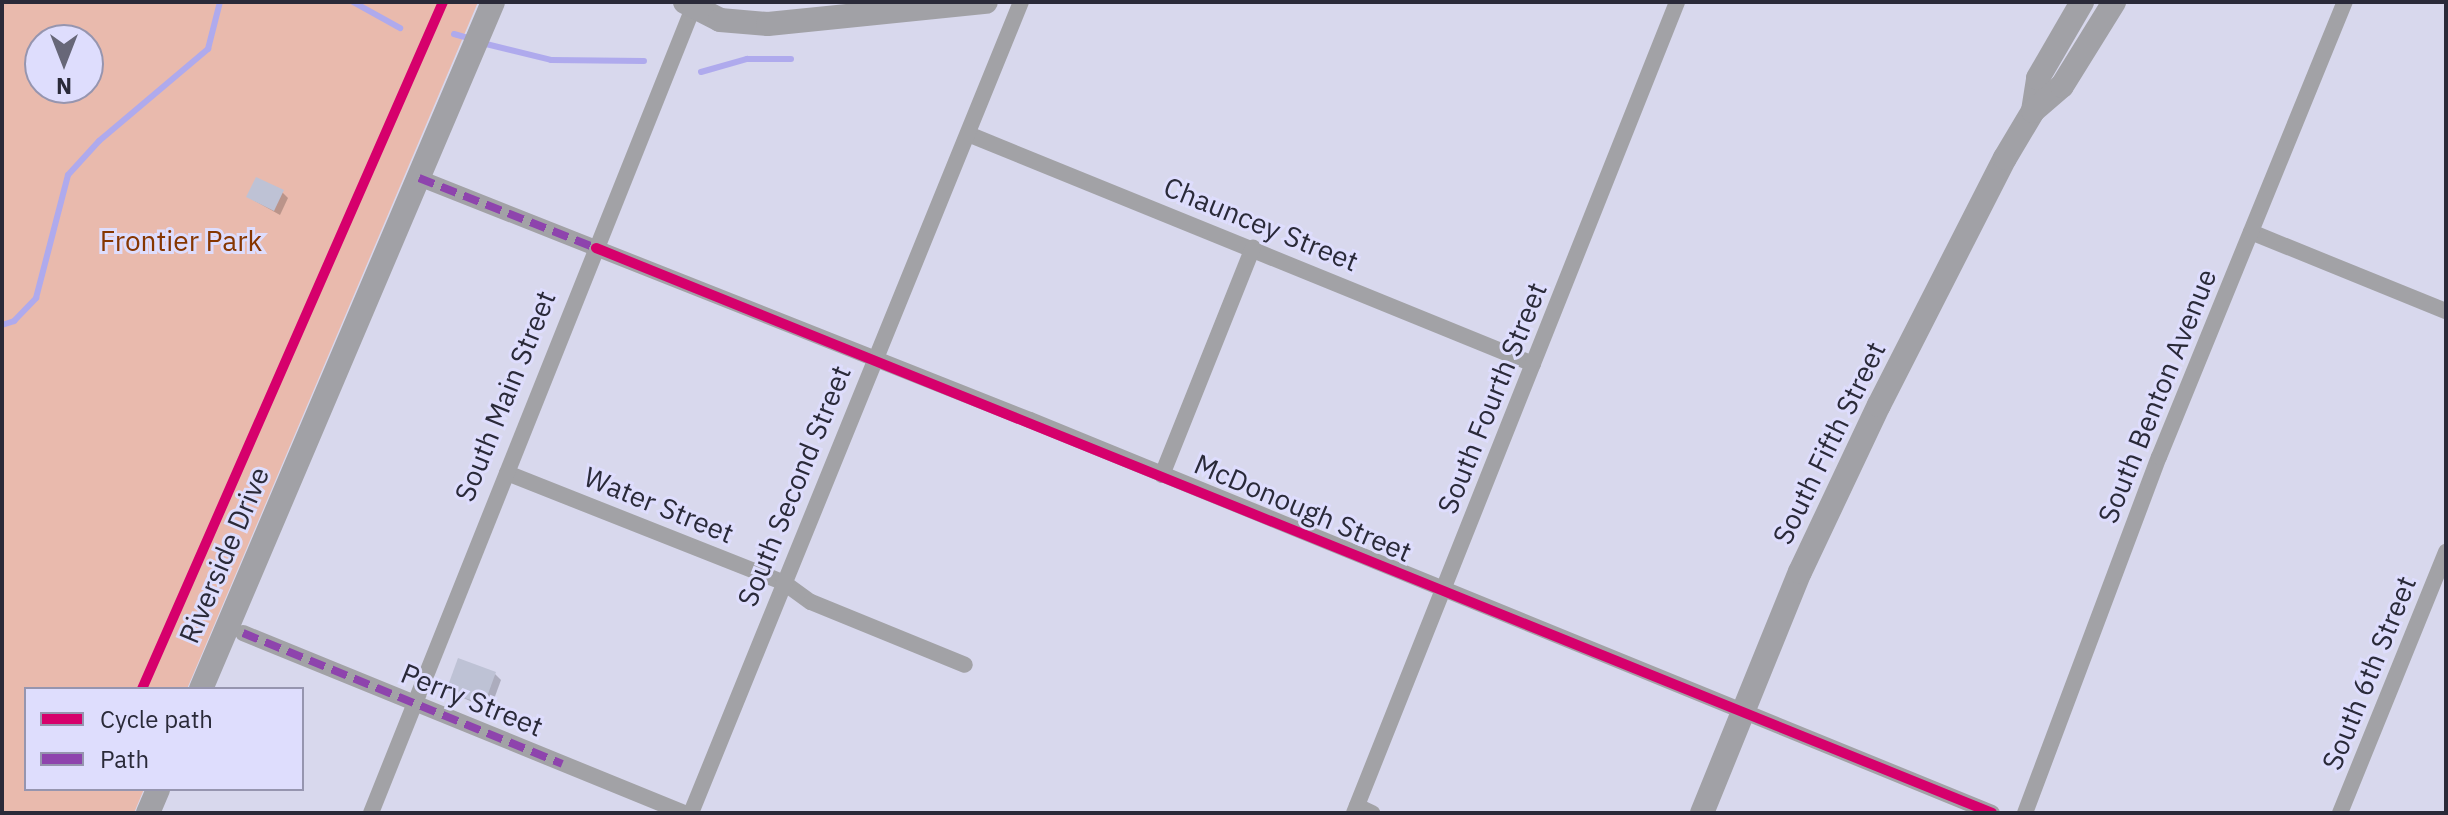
<!DOCTYPE html>
<html>
<head>
<meta charset="utf-8">
<style>
  body { margin:0 }
  #map { position:relative; width:2448px; height:815px; overflow:hidden; background:#d8d8ed; font-family:"IBM Plex Sans",sans-serif }
  div>[style] { position:absolute }
  [style*='--x'] { left:calc(var(--x)*1px); top:calc(var(--y)*1px); width:calc(var(--w)*1px); rotate:calc(var(--a)*1deg) }
  .green>* { inset:0; background:#e9baad }
  .shadow>* { inset:0; background:#0003 }
  .stream>* { height:6px; margin:-3px; padding:0 3px; transform-origin:3px; border-radius:3px; background:#afaaed }
  .building>* { inset:0; background:#bec2d5 }
  .street>* { height:16px; margin:-8px; padding:0 8px; transform-origin:8px; border-radius:8px; background:#a2a2a6 }
  .secondary>* { height:24px; margin:-12px; padding:0 12px; transform-origin:12px; border-radius:12px; background:#a1a1a6 }
  .quiet>* { height:8px; margin-top:-4px; transform-origin:0; background:repeating-linear-gradient(90deg,#8e44ad 0 16px,transparent 0 24px) }
  .cycleway>* { height:10px; margin:-5px; padding:0 5px; transform-origin:5px; border-radius:5px; background:#d6006c }
  span { translate:-50% -50%; white-space:nowrap; text-align:center; line-height:1.15; -webkit-text-stroke:6px #deddfd; paint-order:stroke }
  .street-label { font-size:28px; color:#2a2a39 }
  .park-label { font-size:28px; color:#863600 }
  .frame { position:absolute; inset:0; border:4px solid #2a2a39; pointer-events:none }
  .legend { position:absolute; left:24px; top:687px; width:280px; height:104px; box-sizing:border-box; background:#deddfd; border:2px solid #9695af; margin:0; padding:10px 14px; list-style:none; font-size:24px; color:#2a2a39 }
  .legend li { display:flex; align-items:center; gap:16px; height:40px }
  .legend b { width:40px; border:2px solid #9695af }
  .north { position:absolute; left:24px; top:24px; width:80px; height:80px; box-sizing:border-box; background:#deddfd; border:2px solid #9695af; border-radius:50%; rotate:180deg; font-size:22px; font-weight:700; line-height:32px; text-align:center; color:#2a2a39 }
  .north::after { content:''; display:block; margin:auto; width:28px; height:36px; background:#676778; clip-path:polygon(50% 0,100% 100%,50% 72%,0 100%) }
</style>
</head>
<body>
<div id="map">
  <div class="green">
    <div style="clip-path:polygon(evenodd,2px 2px,478px 2px,187px 689px,26px 689px,26px 789px,144px 789px,134px 813px,2px 813px,2px 2px,40px 40px,88px 40px,88px 88px,40px 88px,40px 40px)"></div>
  </div>
  <div class="shadow">
    <div style="clip-path:polygon(282px 192px,288px 198px,280px 215px,248px 197px)"></div>
    <div style="clip-path:polygon(495px 674px,501px 680px,490px 710px,448px 691px)"></div>
  </div>
  <div class="stream">
    <div style="--x:353;--y:2;--w:54;--a:29"></div>
    <div style="--x:454;--y:34;--w:18;--a:16"></div>
    <div style="--x:482;--y:43;--w:71;--a:13.8"></div>
    <div style="--x:551;--y:60;--w:93;--a:0.6"></div>
    <div style="--x:701;--y:72;--w:48;--a:-15.8"></div>
    <div style="--x:747;--y:59;--w:44;--a:0"></div>
    <div style="--x:2;--y:325;--w:13;--a:-18"></div>
    <div style="--x:14;--y:321;--w:32;--a:-46"></div>
    <div style="--x:36;--y:298;--w:127;--a:-75.4"></div>
    <div style="--x:68;--y:175;--w:46;--a:-47.6"></div>
    <div style="--x:99;--y:141;--w:143;--a:-40.2"></div>
    <div style="--x:208;--y:49;--w:49;--a:-75.7"></div>
  </div>
  <div class="building">
    <div style="clip-path:polygon(256px 177px,284px 190px,274px 211px,246px 197px)"></div>
    <div style="clip-path:polygon(458px 658px,496px 672px,484px 705px,446px 691px)"></div>
  </div>
  <div class="street">
    <div style="--x:968;--y:134;--w:610;--a:22.15"></div>
    <div style="--x:419;--y:178;--w:657;--a:21.61"></div>
    <div style="--x:1030;--y:420;--w:1039;--a:22.22"></div>
    <div style="--x:2251;--y:232;--w:210;--a:22.1"></div>
    <div style="--x:507;--y:473;--w:297;--a:21.6"></div>
    <div style="--x:783;--y:582;--w:34;--a:36"></div>
    <div style="--x:811;--y:602;--w:166;--a:22.2"></div>
    <div style="--x:1162;--y:475;--w:245;--a:-68.2"></div>
    <div style="--x:243;--y:633;--w:475;--a:22.2"></div>
    <div style="--x:1357;--y:806;--w:17;--a:25"></div>
    <div style="--x:371;--y:813;--w:867;--a:-68.2"></div>
    <div style="--x:691;--y:813;--w:876;--a:-67.86"></div>
    <div style="--x:1354;--y:813;--w:873;--a:-68.28"></div>
    <div style="--x:2025;--y:813;--w:380;--a:-69.4"></div>
    <div style="--x:2159;--y:457;--w:492;--a:-67.8"></div>
    <div style="--x:2340;--y:813;--w:282;--a:-67.9"></div>
  </div>
  <div class="secondary">
    <div style="--x:685;--y:2;--w:39;--a:27"></div>
    <div style="--x:720;--y:20;--w:48;--a:4.8"></div>
    <div style="--x:768;--y:24;--w:219;--a:-5.8"></div>
    <div style="--x:2033;--y:111;--w:33;--a:-81"></div>
    <div style="--x:2038;--y:78;--w:88;--a:-59.9"></div>
    <div style="--x:201;--y:689;--w:746;--a:-66.97"></div>
    <div style="--x:148;--y:813;--w:26;--a:-67"></div>
    <div style="--x:1702;--y:813;--w:260;--a:-67.9"></div>
    <div style="--x:1800;--y:572;--w:185;--a:-64.7"></div>
    <div style="--x:1879;--y:405;--w:277;--a:-63"></div>
    <div style="--x:2005;--y:158;--w:55;--a:-59.2"></div>
    <div style="--x:2033;--y:111;--w:38;--a:-41"></div>
    <div style="--x:2062;--y:86;--w:99;--a:-58.2"></div>
  </div>
  <div class="quiet">
    <div style="--x:419;--y:178;--w:190;--a:21.6"></div>
    <div style="--x:243;--y:633;--w:345;--a:22.3"></div>
  </div>
  <div class="cycleway">
    <div style="--x:596;--y:248;--w:1506;--a:22.03"></div>
    <div style="--x:142;--y:689;--w:750;--a:-66.34"></div>
  </div>
  <div class="street-label">
    <span style="left:1261px;top:224px;rotate:22deg">Chauncey Street</span>
    <span style="left:505px;top:396px;rotate:-68deg">South Main Street</span>
    <span style="left:2157px;top:396px;rotate:-68deg">South Benton Avenue</span>
    <span style="left:1492px;top:398px;rotate:-68deg">South Fourth Street</span>
    <span style="left:1829px;top:443px;rotate:-64deg">South Fifth Street</span>
    <span style="left:794px;top:486px;rotate:-68deg">South Second Street</span>
    <span style="left:659px;top:505px;rotate:22deg">Water Street</span>
    <span style="left:1303px;top:508px;rotate:23deg">McDonough Street</span>
    <span style="left:224px;top:555px;rotate:-67deg">Riverside Drive</span>
    <span style="left:2369px;top:673px;rotate:-68deg">South 6th Street</span>
    <span style="left:472px;top:700px;rotate:22deg">Perry Street</span>
  </div>
  <div class="park-label">
    <span style="left:181px;top:241px">Frontier Park</span>
  </div>
  <div class="frame"></div>
  <ul class="legend">
  <li><b style="height:10px;background:#d6006c"></b>Cycle path</li>
  <li><b style="height:10px;background:#8e44ad"></b>Path</li>
  </ul>
  <div class="north">N</div>
</div>
</body>
</html>
